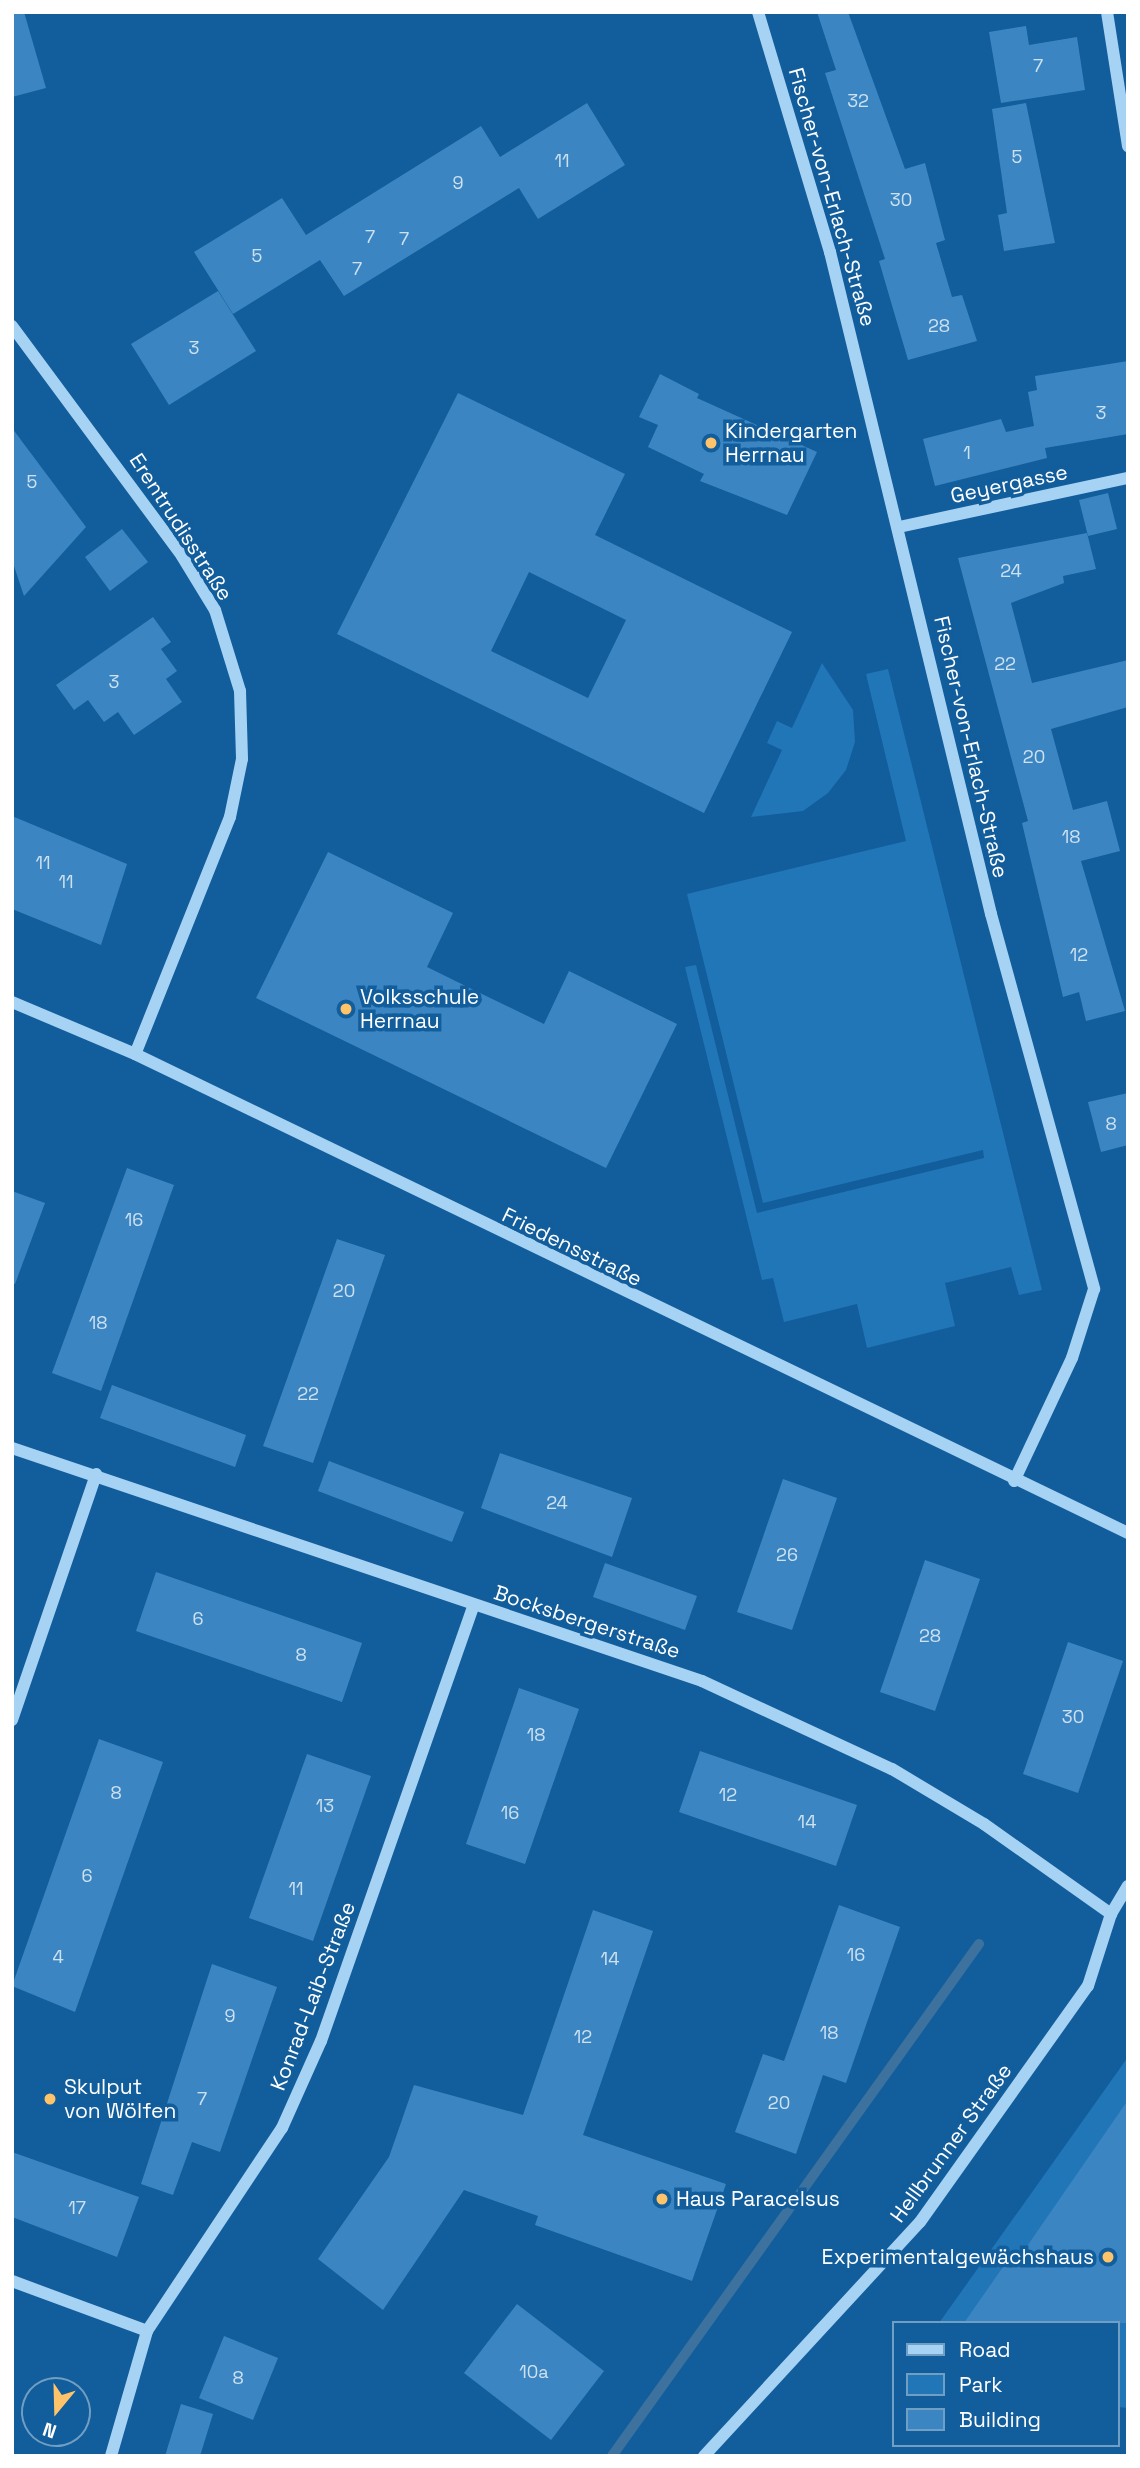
<!DOCTYPE html>
<html>
<head>
<meta charset="utf-8">
<style>
  body { margin:0 }
  #map { position:relative; width:1140px; height:2468px; overflow:hidden; background:#125d9b; font-family:"Space Grotesk",sans-serif }
  div>[style] { position:absolute }
  [style*='--x'] { left:calc(var(--x)*1px); top:calc(var(--y)*1px); width:calc(var(--w)*1px); rotate:calc(var(--a)*1deg) }
  .green>* { inset:0; background:#2176b8 }
  .stream>* { height:10px; margin:-5px; padding:0 5px; transform-origin:5px; border-radius:5px; background:#3d729e }
  .building>* { inset:0; background:#3b86c2 }
  .minor>* { height:12px; margin:-6px; padding:0 6px; transform-origin:6px; border-radius:6px; background:#a6d2f4 }
  .dots>* { width:19px; height:19px; translate:-50% -50%; box-sizing:border-box; border:4px solid #125d9b; border-radius:50% }
  span { translate:-50% -50%; white-space:nowrap; text-align:center; line-height:1.15; -webkit-text-stroke:7px #125d9b; paint-order:stroke }
  .number-label { font-size:18px; color:#cee1f0 }
  .number-label span { -webkit-text-stroke-width:0 }
  .street-label { font-size:21px; color:#fff }
  .poi-label { font-size:21px; color:#fff }
  .left { translate:0 -50%; text-align:left }
  .right { translate:-100% -50%; text-align:right }
  .frame { position:absolute; inset:0; border:14px solid #fff; pointer-events:none }
  .legend { position:absolute; left:892px; top:2321px; width:228px; height:126px; box-sizing:border-box; background:#125d9b; border:2px solid #719ec3; margin:0; padding:9px 12px; list-style:none; font-size:21px; color:#fff }
  .legend li { display:flex; align-items:center; gap:14px; height:35px }
  .legend b { width:35px; border:2px solid #719ec3 }
  .north { position:absolute; left:21px; top:2377px; width:70px; height:70px; box-sizing:border-box; background:#125d9b; border:2px solid #719ec3; border-radius:50%; rotate:199deg; font-size:19px; font-weight:700; line-height:28px; text-align:center; color:#fff }
  .north::after { content:''; display:block; margin:auto; width:24px; height:32px; background:#ffc369; clip-path:polygon(50% 0,100% 100%,50% 72%,0 100%) }
</style>
</head>
<body>
<div id="map">
  <div class="green">
    <div style="clip-path:polygon(822px 663px,853px 710px,855px 742px,846px 770px,828px 793px,803px 811px,751px 817px,782px 750px,767px 743px,777px 721px,792px 728px)"></div>
    <div style="clip-path:polygon(888px 669px,1042px 1290px,1019px 1295px,1011px 1267px,945px 1283px,955px 1326px,867px 1348px,857px 1304px,784px 1322px,773px 1278px,762px 1280px,685px 967px,696px 965px,757px 1213px,984px 1158px,983px 1150px,763px 1203px,687px 894px,906px 841px,866px 674px)"></div>
    <div style="clip-path:polygon(1128px 2057px,1128px 2408px,1117px 2407px,1117px 2323px,939px 2323px)"></div>
  </div>
  <div class="stream">
    <div style="--x:612;--y:2456;--w:630;--a:-54.37"></div>
  </div>
  <div class="building">
    <div style="clip-path:polygon(12px 12px,24px 12px,46px 88px,12px 97px)"></div>
    <div style="clip-path:polygon(817px 12px,848px 12px,905px 169px,925px 163px,945px 240px,936px 243px,952px 297px,962px 295px,977px 341px,908px 360px,879px 261px,885px 259px,825px 73px,836px 70px)"></div>
    <div style="clip-path:polygon(1026px 26px,1029px 45px,1077px 37px,1085px 90px,1001px 103px,989px 32px)"></div>
    <div style="clip-path:polygon(587px 103px,625px 165px,538px 219px,519px 188px,344px 296px,320px 260px,233px 314px,194px 252px,282px 198px,306px 235px,481px 126px,500px 157px)"></div>
    <div style="clip-path:polygon(1026px 103px,1055px 243px,1004px 251px,998px 215px,1007px 213px,992px 109px)"></div>
    <div style="clip-path:polygon(218px 291px,256px 351px,169px 405px,131px 344px)"></div>
    <div style="clip-path:polygon(1128px 361px,1128px 434px,1045px 448px,1047px 458px,935px 486px,923px 439px,1001px 419px,1006px 432px,1034px 426px,1028px 392px,1037px 390px,1035px 376px)"></div>
    <div style="clip-path:polygon(660px 374px,699px 394px,697px 398px,817px 452px,787px 515px,700px 481px,704px 474px,648px 447px,658px 425px,639px 417px)"></div>
    <div style="clip-path:polygon(evenodd,458px 393px,625px 474px,595px 535px,792px 632px,704px 813px,337px 634px,458px 393px,529px 572px,626px 620px,588px 698px,491px 651px,529px 572px)"></div>
    <div style="clip-path:polygon(12px 428px,86px 527px,24px 596px,12px 560px)"></div>
    <div style="clip-path:polygon(1108px 493px,1117px 529px,1088px 536px,1079px 500px)"></div>
    <div style="clip-path:polygon(122px 529px,148px 562px,110px 591px,85px 557px)"></div>
    <div style="clip-path:polygon(1087px 533px,1096px 569px,1063px 576px,1064px 583px,1011px 603px,1032px 683px,1128px 660px,1128px 707px,1051px 729px,1073px 810px,1107px 801px,1120px 851px,1081px 861px,1125px 1011px,1086px 1021px,1079px 992px,1063px 997px,1022px 823px,1028px 821px,958px 558px)"></div>
    <div style="clip-path:polygon(153px 617px,171px 642px,161px 649px,177px 671px,166px 679px,182px 702px,134px 735px,118px 712px,104px 722px,88px 700px,74px 710px,56px 685px)"></div>
    <div style="clip-path:polygon(12px 816px,127px 864px,101px 945px,12px 909px)"></div>
    <div style="clip-path:polygon(328px 852px,453px 913px,427px 967px,484px 995px,544px 1024px,569px 971px,677px 1024px,606px 1168px,256px 998px)"></div>
    <div style="clip-path:polygon(1128px 1093px,1128px 1145px,1101px 1152px,1088px 1102px)"></div>
    <div style="clip-path:polygon(127px 1168px,174px 1185px,101px 1391px,52px 1373px)"></div>
    <div style="clip-path:polygon(12px 1191px,45px 1203px,15px 1284px,12px 1283px)"></div>
    <div style="clip-path:polygon(337px 1239px,385px 1255px,313px 1463px,263px 1446px)"></div>
    <div style="clip-path:polygon(112px 1385px,246px 1435px,235px 1467px,100px 1418px)"></div>
    <div style="clip-path:polygon(500px 1453px,632px 1498px,612px 1557px,481px 1508px)"></div>
    <div style="clip-path:polygon(329px 1461px,464px 1512px,452px 1542px,318px 1491px)"></div>
    <div style="clip-path:polygon(783px 1479px,837px 1498px,792px 1630px,737px 1612px)"></div>
    <div style="clip-path:polygon(925px 1560px,980px 1579px,935px 1711px,880px 1692px)"></div>
    <div style="clip-path:polygon(605px 1563px,697px 1596px,685px 1630px,593px 1597px)"></div>
    <div style="clip-path:polygon(156px 1572px,362px 1643px,342px 1702px,136px 1631px)"></div>
    <div style="clip-path:polygon(1068px 1642px,1123px 1661px,1078px 1793px,1023px 1774px)"></div>
    <div style="clip-path:polygon(519px 1688px,579px 1709px,525px 1864px,466px 1844px)"></div>
    <div style="clip-path:polygon(99px 1739px,163px 1762px,75px 2012px,12px 1986px)"></div>
    <div style="clip-path:polygon(700px 1751px,857px 1805px,836px 1866px,679px 1812px)"></div>
    <div style="clip-path:polygon(307px 1754px,371px 1776px,313px 1941px,249px 1918px)"></div>
    <div style="clip-path:polygon(839px 1905px,900px 1927px,846px 2083px,823px 2075px,796px 2154px,735px 2132px,763px 2054px,784px 2061px)"></div>
    <div style="clip-path:polygon(593px 1910px,653px 1931px,583px 2135px,726px 2184px,692px 2281px,535px 2225px,538px 2216px,464px 2190px,383px 2310px,318px 2259px,389px 2157px,414px 2085px,523px 2115px)"></div>
    <div style="clip-path:polygon(212px 1964px,277px 1987px,220px 2152px,192px 2142px,173px 2195px,141px 2184px)"></div>
    <div style="clip-path:polygon(1128px 2100px,1128px 2323px,964px 2323px,1005px 2264px,1012px 2268px)"></div>
    <div style="clip-path:polygon(12px 2152px,139px 2197px,117px 2257px,12px 2217px)"></div>
    <div style="clip-path:polygon(517px 2304px,604px 2371px,551px 2440px,464px 2373px)"></div>
    <div style="clip-path:polygon(224px 2336px,278px 2358px,253px 2420px,199px 2398px)"></div>
    <div style="clip-path:polygon(181px 2404px,213px 2414px,200px 2456px,165px 2456px)"></div>
  </div>
  <div class="minor">
    <div style="--x:758;--y:12;--w:251;--a:73.3"></div>
    <div style="--x:830;--y:252;--w:681;--a:76.33"></div>
    <div style="--x:991;--y:914;--w:389;--a:74.6"></div>
    <div style="--x:1094;--y:1289;--w:72;--a:107.7"></div>
    <div style="--x:1072;--y:1358;--w:136;--a:115.2"></div>
    <div style="--x:1107;--y:12;--w:136;--a:81.1"></div>
    <div style="--x:12;--y:326;--w:286;--a:53.5"></div>
    <div style="--x:182;--y:556;--w:63;--a:58.6"></div>
    <div style="--x:215;--y:610;--w:85;--a:72.8"></div>
    <div style="--x:240;--y:691;--w:68;--a:88.3"></div>
    <div style="--x:242;--y:759;--w:59;--a:101.7"></div>
    <div style="--x:230;--y:817;--w:255;--a:111.8"></div>
    <div style="--x:899;--y:527;--w:234;--a:-12.1"></div>
    <div style="--x:12;--y:1002;--w:134;--a:22.9"></div>
    <div style="--x:135;--y:1054;--w:1102;--a:25.75"></div>
    <div style="--x:12;--y:1448;--w:728;--a:18.66"></div>
    <div style="--x:702;--y:1681;--w:209;--a:24.9"></div>
    <div style="--x:892;--y:1769;--w:107;--a:30.9"></div>
    <div style="--x:984;--y:1824;--w:156;--a:35.3"></div>
    <div style="--x:12;--y:1720;--w:260;--a:-71.1"></div>
    <div style="--x:12;--y:2281;--w:144;--a:20.3"></div>
    <div style="--x:111;--y:2456;--w:130;--a:-73.9"></div>
    <div style="--x:147;--y:2331;--w:244;--a:-56.4"></div>
    <div style="--x:282;--y:2128;--w:95;--a:-65.9"></div>
    <div style="--x:321;--y:2041;--w:462;--a:-70.7"></div>
    <div style="--x:704;--y:2456;--w:318;--a:-47.3"></div>
    <div style="--x:920;--y:2222;--w:290;--a:-54.6"></div>
    <div style="--x:1088;--y:1986;--w:76;--a:-72.3"></div>
    <div style="--x:1111;--y:1914;--w:33;--a:-59"></div>
  </div>
  <div class="dots">
    <div style="left:711px;top:443px;background:#ffc369"></div>
    <div style="left:346px;top:1009px;background:#ffc369"></div>
    <div style="left:50px;top:2099px;background:#ffc369"></div>
    <div style="left:662px;top:2199px;background:#ffc369"></div>
    <div style="left:1108px;top:2257px;background:#ffc369"></div>
  </div>
  <div class="number-label">
    <span style="left:1038px;top:66px">7</span>
    <span style="left:858px;top:101px">32</span>
    <span style="left:1017px;top:157px">5</span>
    <span style="left:562px;top:161px">11</span>
    <span style="left:458px;top:183px">9</span>
    <span style="left:901px;top:200px">30</span>
    <span style="left:370px;top:237px">7</span>
    <span style="left:404px;top:239px">7</span>
    <span style="left:257px;top:256px">5</span>
    <span style="left:357px;top:269px">7</span>
    <span style="left:939px;top:326px">28</span>
    <span style="left:194px;top:348px">3</span>
    <span style="left:1101px;top:413px">3</span>
    <span style="left:967px;top:453px">1</span>
    <span style="left:32px;top:482px">5</span>
    <span style="left:1011px;top:571px">24</span>
    <span style="left:1005px;top:664px">22</span>
    <span style="left:114px;top:682px">3</span>
    <span style="left:1034px;top:757px">20</span>
    <span style="left:1071px;top:837px">18</span>
    <span style="left:43px;top:863px">11</span>
    <span style="left:66px;top:882px">11</span>
    <span style="left:1079px;top:955px">12</span>
    <span style="left:1111px;top:1124px">8</span>
    <span style="left:134px;top:1220px">16</span>
    <span style="left:344px;top:1291px">20</span>
    <span style="left:98px;top:1323px">18</span>
    <span style="left:308px;top:1394px">22</span>
    <span style="left:557px;top:1503px">24</span>
    <span style="left:787px;top:1555px">26</span>
    <span style="left:198px;top:1619px">6</span>
    <span style="left:930px;top:1636px">28</span>
    <span style="left:301px;top:1655px">8</span>
    <span style="left:1073px;top:1717px">30</span>
    <span style="left:536px;top:1735px">18</span>
    <span style="left:116px;top:1793px">8</span>
    <span style="left:728px;top:1795px">12</span>
    <span style="left:325px;top:1806px">13</span>
    <span style="left:510px;top:1813px">16</span>
    <span style="left:807px;top:1822px">14</span>
    <span style="left:87px;top:1876px">6</span>
    <span style="left:296px;top:1889px">11</span>
    <span style="left:856px;top:1955px">16</span>
    <span style="left:58px;top:1957px">4</span>
    <span style="left:610px;top:1959px">14</span>
    <span style="left:230px;top:2016px">9</span>
    <span style="left:829px;top:2033px">18</span>
    <span style="left:583px;top:2037px">12</span>
    <span style="left:202px;top:2099px">7</span>
    <span style="left:779px;top:2103px">20</span>
    <span style="left:77px;top:2208px">17</span>
    <span style="left:534px;top:2372px">10a</span>
    <span style="left:238px;top:2378px">8</span>
  </div>
  <div class="street-label">
    <span style="left:832px;top:197px;rotate:74deg">Fischer-von-Erlach-Straße</span>
    <span style="left:1009px;top:484px;rotate:-12deg">Geyergasse</span>
    <span style="left:181px;top:527px;rotate:57deg">Erentrudisstraße</span>
    <span style="left:971px;top:747px;rotate:77deg">Fischer-von-Erlach-Straße</span>
    <span style="left:572px;top:1247px;rotate:26deg">Friedensstraße</span>
    <span style="left:587px;top:1622px;rotate:18deg">Bocksbergerstraße</span>
    <span style="left:313px;top:1996px;rotate:-69deg">Konrad-Laib-Straße</span>
    <span style="left:951px;top:2143px;rotate:-54deg">Hellbrunner Straße</span>
  </div>
  <div class="poi-label">
    <span class="left" style="left:725px;top:443px">Kindergarten<br>Herrnau</span>
    <span class="left" style="left:360px;top:1009px">Volksschule<br>Herrnau</span>
    <span class="left" style="left:64px;top:2099px">Skulput<br>von Wölfen</span>
    <span class="left" style="left:676px;top:2199px">Haus Paracelsus</span>
    <span class="right" style="left:1094px;top:2257px">Experimentalgewächshaus</span>
  </div>
  <div class="frame"></div>
  <ul class="legend">
  <li><b style="height:9px;background:#a6d2f4"></b>Road</li>
  <li><b style="height:19px;background:#2176b8"></b>Park</li>
  <li><b style="height:19px;background:#3b86c2"></b>Building</li>
  </ul>
  <div class="north">N</div>
</div>
</body>
</html>
